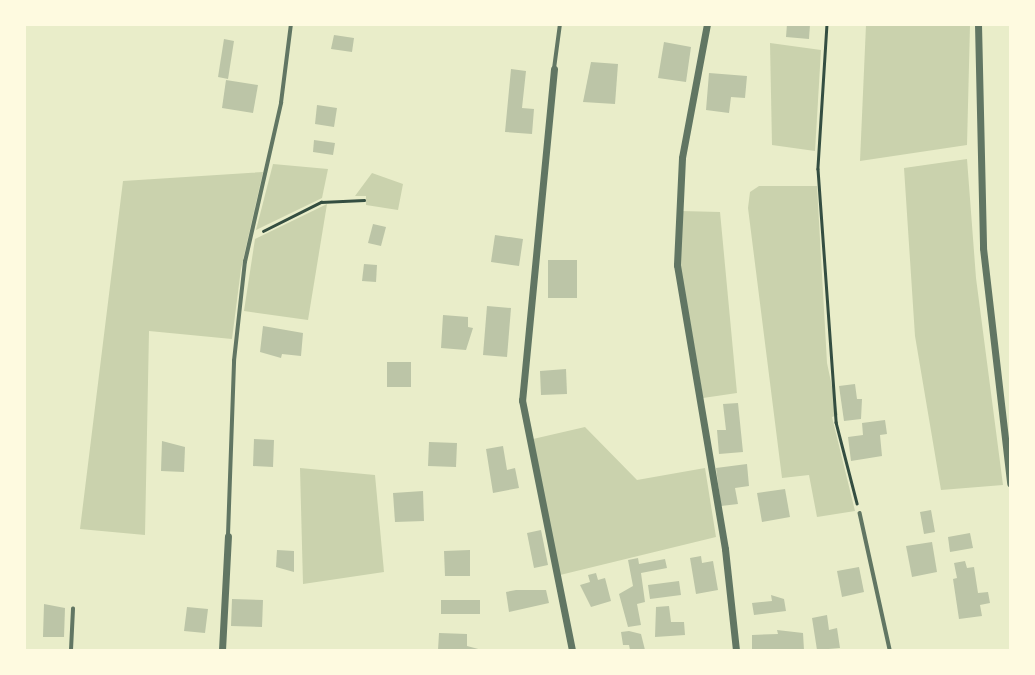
<!DOCTYPE html>
<html>
<head>
<meta charset="utf-8">
<style>
  body { margin:0 }
  #map { position:relative; width:1035px; height:675px; overflow:hidden; background:#e9edc9; font-family:"Archivo Narrow",sans-serif }
  div>[style] { position:absolute }
  [style*='--x'] { left:calc(var(--x)*1px); top:calc(var(--y)*1px); width:calc(var(--w)*1px); rotate:calc(var(--a)*1deg) }
  .green>* { inset:0; background:#cad2ad }
  .building>* { inset:0; background:#bcc5a7 }
  .path>* { height:2.5px; margin:-1.25px; padding:0 1.25px; transform-origin:1.25px; border-radius:1.25px; background:#344e41 }
  .service>* { height:3.5px; margin:-1.75px; padding:0 1.75px; transform-origin:1.75px; border-radius:1.75px; background:#617663 }
  .minor>* { height:7px; margin:-3.5px; padding:0 3.5px; transform-origin:3.5px; border-radius:3.5px; background:#617663 }
  span { translate:-50% -50%; white-space:nowrap; text-align:center; line-height:1.15; -webkit-text-stroke:7px #fefae0; paint-order:stroke }
  .frame { position:absolute; inset:0; border:26px solid #fefae0; pointer-events:none }
</style>
</head>
<body>
<div id="map">
  <div class="green">
    <div style="clip-path:polygon(866px 25px,970px 25px,967px 145px,860px 161px)"></div>
    <div style="clip-path:polygon(770px 43px,821px 50px,815px 151px,772px 145px)"></div>
    <div style="clip-path:polygon(967px 159px,976px 278px,1003px 485px,941px 490px,915px 336px,904px 168px)"></div>
    <div style="clip-path:polygon(273px 164px,328px 169px,322px 198px,256px 230px)"></div>
    <div style="clip-path:polygon(263px 172px,241px 269px,232px 339px,149px 331px,145px 535px,80px 529px,123px 181px)"></div>
    <div style="clip-path:polygon(372px 173px,403px 184px,398px 210px,366px 205px,366px 196px,355px 196px)"></div>
    <div style="clip-path:polygon(759px 186px,817px 186px,827px 363px,838px 415px,832px 417px,855px 511px,817px 517px,809px 475px,782px 478px,748px 208px,750px 192px)"></div>
    <div style="clip-path:polygon(327px 204px,308px 320px,244px 311px,255px 239px)"></div>
    <div style="clip-path:polygon(681px 211px,720px 212px,737px 393px,703px 398px,680px 264px)"></div>
    <div style="clip-path:polygon(585px 427px,637px 480px,705px 468px,716px 537px,560px 575px,533px 439px)"></div>
    <div style="clip-path:polygon(300px 468px,375px 475px,384px 572px,303px 584px)"></div>
  </div>
  <div class="building">
    <div style="clip-path:polygon(787px 24px,810px 24px,809px 39px,786px 37px)"></div>
    <div style="clip-path:polygon(334px 35px,354px 38px,352px 52px,331px 49px)"></div>
    <div style="clip-path:polygon(224px 39px,234px 41px,228px 79px,218px 77px)"></div>
    <div style="clip-path:polygon(664px 42px,691px 47px,686px 82px,658px 78px)"></div>
    <div style="clip-path:polygon(591px 62px,618px 64px,615px 104px,583px 102px)"></div>
    <div style="clip-path:polygon(511px 69px,526px 71px,522px 108px,534px 109px,532px 134px,505px 132px)"></div>
    <div style="clip-path:polygon(709px 73px,747px 76px,745px 98px,731px 97px,729px 113px,706px 110px)"></div>
    <div style="clip-path:polygon(226px 80px,258px 85px,253px 113px,222px 108px)"></div>
    <div style="clip-path:polygon(317px 105px,337px 108px,334px 127px,315px 124px)"></div>
    <div style="clip-path:polygon(314px 140px,335px 143px,333px 155px,313px 152px)"></div>
    <div style="clip-path:polygon(373px 224px,386px 227px,381px 246px,368px 243px)"></div>
    <div style="clip-path:polygon(495px 235px,523px 239px,519px 266px,491px 262px)"></div>
    <div style="clip-path:polygon(548px 260px,577px 260px,577px 298px,548px 298px)"></div>
    <div style="clip-path:polygon(364px 264px,377px 265px,376px 282px,362px 281px)"></div>
    <div style="clip-path:polygon(487px 306px,511px 308px,507px 357px,483px 355px)"></div>
    <div style="clip-path:polygon(443px 315px,468px 317px,468px 327px,473px 328px,466px 350px,441px 348px)"></div>
    <div style="clip-path:polygon(263px 326px,303px 333px,301px 356px,282px 354px,281px 358px,260px 352px)"></div>
    <div style="clip-path:polygon(387px 362px,411px 362px,411px 387px,387px 387px)"></div>
    <div style="clip-path:polygon(566px 369px,567px 394px,541px 395px,540px 371px)"></div>
    <div style="clip-path:polygon(855px 384px,857px 399px,862px 399px,861px 419px,844px 421px,839px 386px)"></div>
    <div style="clip-path:polygon(738px 403px,743px 452px,719px 454px,717px 430px,726px 430px,723px 404px)"></div>
    <div style="clip-path:polygon(885px 420px,887px 434px,880px 435px,882px 456px,851px 461px,848px 437px,863px 435px,862px 423px)"></div>
    <div style="clip-path:polygon(254px 439px,274px 440px,273px 467px,253px 466px)"></div>
    <div style="clip-path:polygon(162px 441px,185px 447px,184px 472px,161px 471px)"></div>
    <div style="clip-path:polygon(429px 442px,457px 443px,456px 467px,428px 466px)"></div>
    <div style="clip-path:polygon(503px 446px,507px 470px,515px 468px,519px 488px,493px 493px,486px 449px)"></div>
    <div style="clip-path:polygon(747px 464px,749px 486px,735px 488px,738px 504px,721px 506px,716px 468px)"></div>
    <div style="clip-path:polygon(785px 489px,790px 517px,762px 522px,757px 493px)"></div>
    <div style="clip-path:polygon(423px 491px,424px 521px,395px 522px,393px 493px)"></div>
    <div style="clip-path:polygon(931px 510px,935px 532px,924px 534px,920px 512px)"></div>
    <div style="clip-path:polygon(541px 530px,548px 565px,534px 568px,527px 533px)"></div>
    <div style="clip-path:polygon(970px 533px,973px 548px,950px 552px,948px 537px)"></div>
    <div style="clip-path:polygon(932px 542px,937px 572px,912px 577px,906px 546px)"></div>
    <div style="clip-path:polygon(277px 550px,294px 551px,294px 572px,276px 567px)"></div>
    <div style="clip-path:polygon(470px 550px,470px 576px,445px 576px,444px 551px)"></div>
    <div style="clip-path:polygon(701px 556px,702px 563px,713px 561px,718px 590px,696px 594px,690px 558px)"></div>
    <div style="clip-path:polygon(638px 558px,639px 564px,665px 559px,667px 568px,641px 573px,645px 602px,637px 604px,641px 625px,628px 627px,619px 594px,633px 586px,628px 560px)"></div>
    <div style="clip-path:polygon(965px 561px,967px 568px,974px 567px,978px 593px,988px 592px,990px 603px,980px 605px,982px 616px,959px 619px,953px 579px,957px 578px,954px 563px)"></div>
    <div style="clip-path:polygon(859px 567px,864px 592px,842px 597px,837px 571px)"></div>
    <div style="clip-path:polygon(596px 573px,598px 580px,605px 578px,611px 601px,591px 607px,580px 585px,590px 582px,588px 575px)"></div>
    <div style="clip-path:polygon(679px 581px,681px 595px,650px 599px,648px 585px)"></div>
    <div style="clip-path:polygon(516px 590px,546px 590px,549px 603px,509px 612px,506px 592px)"></div>
    <div style="clip-path:polygon(771px 595px,784px 599px,786px 611px,754px 615px,752px 603px,772px 601px)"></div>
    <div style="clip-path:polygon(232px 599px,263px 600px,262px 627px,231px 626px)"></div>
    <div style="clip-path:polygon(441px 600px,480px 600px,480px 614px,441px 614px)"></div>
    <div style="clip-path:polygon(44px 604px,65px 608px,64px 637px,43px 637px)"></div>
    <div style="clip-path:polygon(669px 606px,671px 622px,684px 622px,685px 635px,655px 637px,656px 607px)"></div>
    <div style="clip-path:polygon(187px 607px,208px 609px,205px 633px,184px 631px)"></div>
    <div style="clip-path:polygon(827px 615px,829px 630px,837px 628px,840px 648px,817px 650px,812px 618px)"></div>
    <div style="clip-path:polygon(777px 630px,803px 633px,804px 650px,752px 650px,752px 635px,778px 634px)"></div>
    <div style="clip-path:polygon(629px 631px,641px 634px,645px 650px,630px 650px,629px 645px,623px 645px,621px 632px)"></div>
    <div style="clip-path:polygon(439px 633px,467px 634px,467px 646px,482px 650px,438px 650px)"></div>
  </div>
  <div class="path">
    <div style="--x:827;--y:24;--w:145;--a:93.6"></div>
    <div style="--x:818;--y:169;--w:254;--a:85.9"></div>
    <div style="--x:836;--y:422;--w:84;--a:75.5"></div>
    <div style="--x:263;--y:231;--w:65;--a:-26.6"></div>
    <div style="--x:321;--y:202;--w:43;--a:-2.7"></div>
  </div>
  <div class="service">
    <div style="--x:554;--y:69;--w:45;--a:-82.4"></div>
    <div style="--x:860;--y:513;--w:140;--a:77.6"></div>
    <div style="--x:228;--y:535;--w:174;--a:-88"></div>
    <div style="--x:234;--y:361;--w:100;--a:-83.7"></div>
    <div style="--x:245;--y:262;--w:163;--a:-77.2"></div>
    <div style="--x:281;--y:103;--w:80;--a:-82.8"></div>
    <div style="--x:71;--y:650;--w:41;--a:-87.2"></div>
  </div>
  <div class="minor">
    <div style="--x:707;--y:24;--w:136;--a:100.6"></div>
    <div style="--x:682;--y:158;--w:107;--a:92.7"></div>
    <div style="--x:677;--y:265;--w:288;--a:80.4"></div>
    <div style="--x:725;--y:549;--w:102;--a:83.8"></div>
    <div style="--x:978;--y:24;--w:224;--a:88.7"></div>
    <div style="--x:983;--y:248;--w:237;--a:83.4"></div>
    <div style="--x:554;--y:69;--w:333;--a:95.5"></div>
    <div style="--x:522;--y:400;--w:255;--a:78.7"></div>
    <div style="--x:222;--y:650;--w:114;--a:-87"></div>
  </div>
  <div class="frame"></div>
</div>
</body>
</html>
